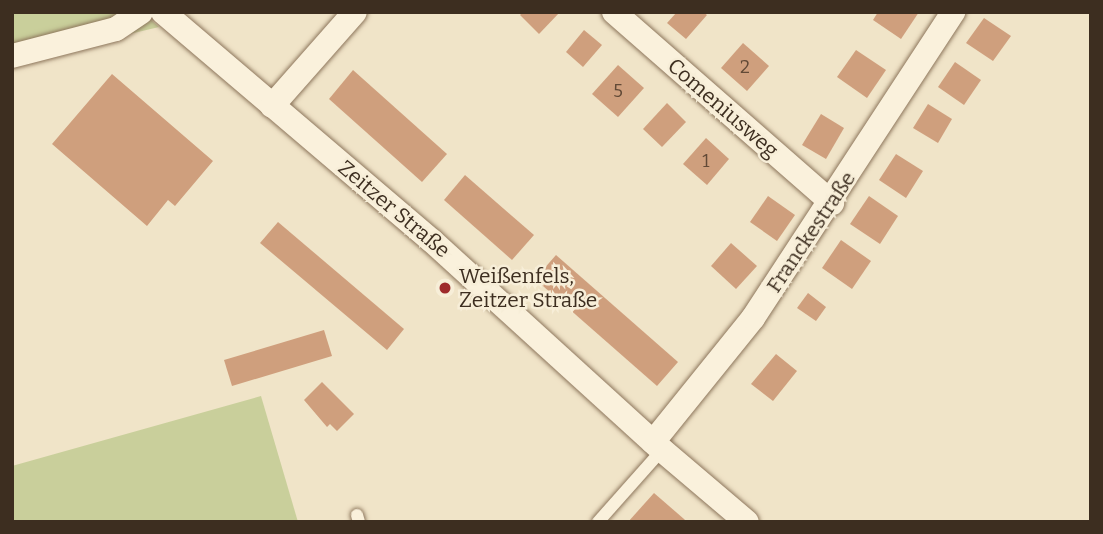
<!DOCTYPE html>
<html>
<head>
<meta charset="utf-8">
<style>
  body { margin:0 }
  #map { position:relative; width:1103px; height:534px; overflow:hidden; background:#f0e4c8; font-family:Bitter,serif }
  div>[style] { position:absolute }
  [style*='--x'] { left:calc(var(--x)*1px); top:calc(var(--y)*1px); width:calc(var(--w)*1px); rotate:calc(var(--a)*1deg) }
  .green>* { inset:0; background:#c9cf9b }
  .building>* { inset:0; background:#cf9f7d }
  .roads { filter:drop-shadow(0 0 2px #8d765c) drop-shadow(0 0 2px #8d765c) }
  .lane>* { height:12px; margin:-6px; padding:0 6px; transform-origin:6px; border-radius:6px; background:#faf1dc }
  .street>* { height:24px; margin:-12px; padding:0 12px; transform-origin:12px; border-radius:12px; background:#faf1dc }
  .dots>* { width:19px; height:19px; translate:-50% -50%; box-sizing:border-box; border:4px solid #f7eed8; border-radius:50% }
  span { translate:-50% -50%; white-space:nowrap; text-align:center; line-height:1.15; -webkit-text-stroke:5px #f7eed8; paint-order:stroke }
  .number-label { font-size:18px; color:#624a37 }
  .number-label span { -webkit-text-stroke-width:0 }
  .street-label { font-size:21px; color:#3d2e20 }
  .poi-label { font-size:21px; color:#3d2e20 }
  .left { translate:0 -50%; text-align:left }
  .frame { position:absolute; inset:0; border:14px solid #3d2e20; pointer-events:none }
</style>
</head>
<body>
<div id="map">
  <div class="green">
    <div style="clip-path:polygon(12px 12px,142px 12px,159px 27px,12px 62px)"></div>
    <div style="clip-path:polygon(261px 396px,298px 522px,12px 522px,12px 466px)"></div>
  </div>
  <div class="building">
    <div style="clip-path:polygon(523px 12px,560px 12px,539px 34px,520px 15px)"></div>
    <div style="clip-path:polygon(677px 12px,703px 12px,707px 15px,686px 39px,667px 23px)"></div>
    <div style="clip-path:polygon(878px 12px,919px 12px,901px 39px,873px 20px)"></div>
    <div style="clip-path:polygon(984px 18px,1011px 36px,993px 61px,966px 43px)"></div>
    <div style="clip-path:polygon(584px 30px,602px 45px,583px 67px,566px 52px)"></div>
    <div style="clip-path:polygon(743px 43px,769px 66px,747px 91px,721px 68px)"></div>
    <div style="clip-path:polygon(856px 50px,886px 70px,867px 98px,837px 77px)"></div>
    <div style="clip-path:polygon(955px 62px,981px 80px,964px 105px,938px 87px)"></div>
    <div style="clip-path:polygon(618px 65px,644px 88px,618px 117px,592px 94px)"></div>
    <div style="clip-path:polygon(353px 70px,447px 154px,422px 182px,329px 99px)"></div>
    <div style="clip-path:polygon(112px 74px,213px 161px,175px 206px,168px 200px,147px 226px,52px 144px)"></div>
    <div style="clip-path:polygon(667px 103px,686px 122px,662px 147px,643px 129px)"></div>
    <div style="clip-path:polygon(928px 104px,952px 119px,938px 143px,913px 128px)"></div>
    <div style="clip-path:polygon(821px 114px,844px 128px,826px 159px,802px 145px)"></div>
    <div style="clip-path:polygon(706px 138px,729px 159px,707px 185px,683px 164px)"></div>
    <div style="clip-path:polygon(896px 154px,923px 171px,906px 198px,879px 180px)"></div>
    <div style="clip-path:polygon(465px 175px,534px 235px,512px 260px,444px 200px)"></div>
    <div style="clip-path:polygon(768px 196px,795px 215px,777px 241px,750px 222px)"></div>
    <div style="clip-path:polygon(869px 196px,898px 216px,880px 244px,850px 224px)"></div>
    <div style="clip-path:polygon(278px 222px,404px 329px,387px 350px,260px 243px)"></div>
    <div style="clip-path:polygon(841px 240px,871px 261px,852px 289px,822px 268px)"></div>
    <div style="clip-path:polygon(731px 243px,757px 266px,736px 289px,711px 266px)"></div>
    <div style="clip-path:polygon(556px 255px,678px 362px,657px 386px,535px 279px)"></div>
    <div style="clip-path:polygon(808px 293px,826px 307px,816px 321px,797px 308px)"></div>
    <div style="clip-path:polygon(324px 330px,332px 356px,232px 386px,224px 360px)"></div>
    <div style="clip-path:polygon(776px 354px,797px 371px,773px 401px,751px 384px)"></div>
    <div style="clip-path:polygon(322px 382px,354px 414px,337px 431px,330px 424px,327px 427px,304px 400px)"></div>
    <div style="clip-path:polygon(654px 493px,684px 519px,687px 522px,628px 522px)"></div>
  </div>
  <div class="roads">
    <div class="lane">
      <div style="--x:357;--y:515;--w:7;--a:74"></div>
      <div style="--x:598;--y:522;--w:96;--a:-48.4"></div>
    </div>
    <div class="street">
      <div style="--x:163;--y:12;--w:353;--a:40.4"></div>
      <div style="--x:432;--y:241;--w:311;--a:42.3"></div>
      <div style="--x:662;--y:450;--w:111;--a:40.3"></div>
      <div style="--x:614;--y:12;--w:290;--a:41.2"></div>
      <div style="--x:12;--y:56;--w:107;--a:-14.6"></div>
      <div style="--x:116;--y:29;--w:30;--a:-34"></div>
      <div style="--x:272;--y:106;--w:125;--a:-48.6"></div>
      <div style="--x:653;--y:442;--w:159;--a:-51.1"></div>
      <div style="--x:753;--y:318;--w:366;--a:-56.8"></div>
    </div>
  </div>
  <div class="dots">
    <div style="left:445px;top:288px;background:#9e2a2b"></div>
  </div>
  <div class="number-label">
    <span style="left:745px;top:67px">2</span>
    <span style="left:618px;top:91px">5</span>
    <span style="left:706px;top:161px">1</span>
  </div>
  <div class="street-label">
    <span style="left:723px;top:108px;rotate:41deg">Comeniusweg</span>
    <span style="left:394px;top:209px;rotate:40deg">Zeitzer Straße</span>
    <span style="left:811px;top:232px;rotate:-56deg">Franckestraße</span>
  </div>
  <div class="poi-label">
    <span class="left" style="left:459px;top:288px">Weißenfels,<br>Zeitzer Straße</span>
  </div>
  <div class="frame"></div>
</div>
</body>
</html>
